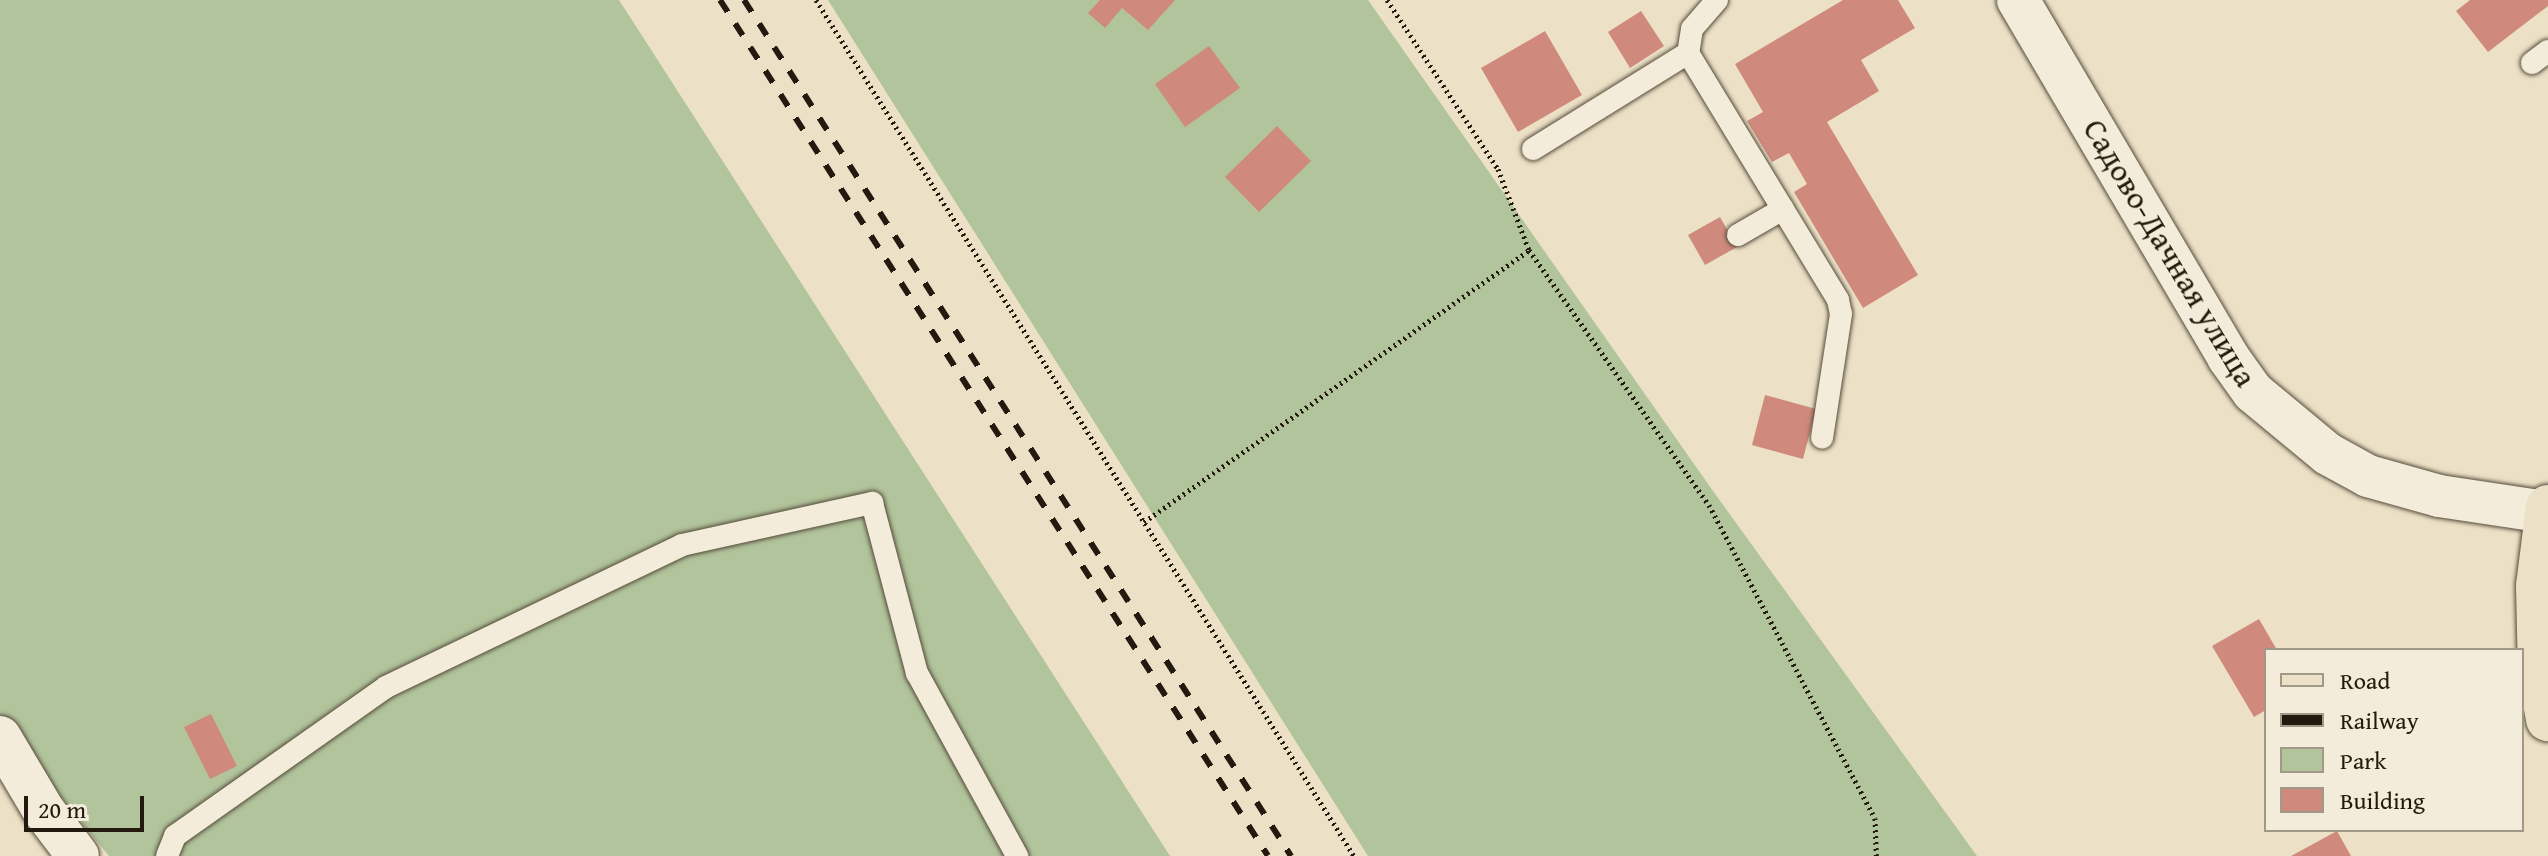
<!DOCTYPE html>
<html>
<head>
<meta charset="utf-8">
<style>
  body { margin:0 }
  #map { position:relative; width:2548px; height:856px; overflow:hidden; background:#ece1c6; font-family:"Gentium Book Plus",serif }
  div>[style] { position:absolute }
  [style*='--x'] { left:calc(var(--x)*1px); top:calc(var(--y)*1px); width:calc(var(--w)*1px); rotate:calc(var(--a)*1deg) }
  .green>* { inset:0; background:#b1c49b }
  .building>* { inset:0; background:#cf8a7d }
  .path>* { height:5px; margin-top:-2.5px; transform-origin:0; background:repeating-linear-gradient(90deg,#24190e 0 2px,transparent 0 6px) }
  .roads { filter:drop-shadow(0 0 2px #564b3c) drop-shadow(0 0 2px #564b3c) }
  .service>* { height:22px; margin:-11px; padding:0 11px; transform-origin:11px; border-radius:11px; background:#f3ecda }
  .minor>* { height:42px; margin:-21px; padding:0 21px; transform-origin:21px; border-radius:21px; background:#f3ecda }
  .primary>* { height:44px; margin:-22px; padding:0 22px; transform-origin:22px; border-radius:22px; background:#ece1c6 }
  .rail>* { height:6px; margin-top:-3px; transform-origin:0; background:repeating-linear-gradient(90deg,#24190e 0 14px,transparent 0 28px) }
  span { translate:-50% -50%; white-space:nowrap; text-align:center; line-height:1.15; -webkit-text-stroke:6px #f3ecda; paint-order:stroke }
  .street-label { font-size:32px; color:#24190e }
  .legend { position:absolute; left:2264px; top:648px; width:260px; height:184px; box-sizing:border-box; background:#f3ecda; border:2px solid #a09888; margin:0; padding:10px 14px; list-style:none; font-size:24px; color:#24190e }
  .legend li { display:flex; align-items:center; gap:16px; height:40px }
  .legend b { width:40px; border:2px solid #a09888 }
  .scale { position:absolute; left:24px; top:796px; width:120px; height:36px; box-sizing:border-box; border:4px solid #24190e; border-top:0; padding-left:10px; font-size:24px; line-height:28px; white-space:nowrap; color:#24190e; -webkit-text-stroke:6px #f3ecda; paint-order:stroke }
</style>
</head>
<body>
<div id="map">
  <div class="green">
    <div style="clip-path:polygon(0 0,619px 0,1170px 856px,109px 856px,11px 736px,0 714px)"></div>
    <div style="clip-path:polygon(828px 0,1368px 0,1713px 491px,1977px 856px,1368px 856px)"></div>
  </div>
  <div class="building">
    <div style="clip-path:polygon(1100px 0,1175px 0,1148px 30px,1122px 8px,1105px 28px,1088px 13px)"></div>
    <div style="clip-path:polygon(1843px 0,1898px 0,1915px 28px,1861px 60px,1879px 91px,1827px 122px,1918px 275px,1863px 308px,1794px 192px,1807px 184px,1789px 153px,1772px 162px,1747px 121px,1763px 112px,1735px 64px)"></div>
    <div style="clip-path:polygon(2470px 0,2548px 0,2548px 6px,2488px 52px,2456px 11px)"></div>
    <div style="clip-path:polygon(1641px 11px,1664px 46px,1630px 68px,1608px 32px)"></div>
    <div style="clip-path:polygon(1545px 31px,1582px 95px,1518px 132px,1481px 68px)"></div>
    <div style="clip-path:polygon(1209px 46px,1240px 88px,1185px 127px,1155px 84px)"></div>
    <div style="clip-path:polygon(1277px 126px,1311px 161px,1259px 212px,1225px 177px)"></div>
    <div style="clip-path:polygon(1720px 217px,1737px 247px,1705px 265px,1688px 235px)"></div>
    <div style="clip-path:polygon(1765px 395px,1816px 409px,1803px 459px,1752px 445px)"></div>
    <div style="clip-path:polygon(2259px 619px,2277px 650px,2266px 650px,2266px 710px,2254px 717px,2212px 646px)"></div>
    <div style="clip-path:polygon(211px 714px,237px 766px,210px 779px,184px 727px)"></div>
    <div style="clip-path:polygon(2337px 831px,2351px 856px,2291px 856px)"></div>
  </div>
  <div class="path">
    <div style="--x:816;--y:0;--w:1011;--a:57.85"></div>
    <div style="--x:1387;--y:0;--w:202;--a:56.7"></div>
    <div style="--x:1498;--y:169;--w:87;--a:69.1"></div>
    <div style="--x:1529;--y:250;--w:312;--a:54.8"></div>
    <div style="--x:1709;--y:505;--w:354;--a:62.1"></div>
    <div style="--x:1875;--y:818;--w:38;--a:88"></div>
    <div style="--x:1144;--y:522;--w:471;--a:-35.2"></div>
  </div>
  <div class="roads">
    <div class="service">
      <div style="--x:1717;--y:0;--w:38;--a:131"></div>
      <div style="--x:1692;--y:29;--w:24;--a:99"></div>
      <div style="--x:1688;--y:53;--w:289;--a:58.7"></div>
      <div style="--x:1838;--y:300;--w:14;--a:78"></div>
      <div style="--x:1841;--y:314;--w:125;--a:98.7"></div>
      <div style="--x:2532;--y:63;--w:20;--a:-37"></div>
      <div style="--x:1533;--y:149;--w:182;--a:-31.8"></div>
      <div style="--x:1738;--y:235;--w:52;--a:-30"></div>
      <div style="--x:167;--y:856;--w:22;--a:-68"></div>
      <div style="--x:175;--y:836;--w:258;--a:-35.2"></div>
      <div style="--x:386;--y:687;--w:328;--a:-25.6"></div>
      <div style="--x:682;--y:545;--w:195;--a:-12.5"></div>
      <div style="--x:872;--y:503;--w:176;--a:75.2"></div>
      <div style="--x:917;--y:673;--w:209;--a:61.3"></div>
    </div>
    <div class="minor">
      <div style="--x:2018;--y:0;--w:414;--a:59.5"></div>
      <div style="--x:2228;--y:357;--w:43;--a:54.5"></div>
      <div style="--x:2253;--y:392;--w:97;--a:39.6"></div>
      <div style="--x:2328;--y:454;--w:46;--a:28.8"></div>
      <div style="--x:2368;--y:476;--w:74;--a:15.7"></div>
      <div style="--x:2439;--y:496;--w:108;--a:8.5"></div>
      <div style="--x:0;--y:737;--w:86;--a:59.3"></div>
      <div style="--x:44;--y:811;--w:56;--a:52.9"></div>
    </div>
    <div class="primary">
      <div style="--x:2548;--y:507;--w:80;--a:97.2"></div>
      <div style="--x:2538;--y:586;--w:88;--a:88.7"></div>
      <div style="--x:2540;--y:674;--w:46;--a:79.9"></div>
    </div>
  </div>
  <div class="rail">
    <div style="--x:720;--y:0;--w:1016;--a:57.37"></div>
    <div style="--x:744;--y:0;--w:1016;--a:57.42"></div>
  </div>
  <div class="street-label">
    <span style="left:2170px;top:253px;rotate:59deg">Садово-Дачная улица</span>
  </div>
  <ul class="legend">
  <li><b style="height:10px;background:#ece1c6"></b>Road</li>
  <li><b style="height:10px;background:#24190e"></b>Railway</li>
  <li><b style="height:22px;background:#b1c49b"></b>Park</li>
  <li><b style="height:22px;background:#cf8a7d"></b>Building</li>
  </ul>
  <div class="scale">20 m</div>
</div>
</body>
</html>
